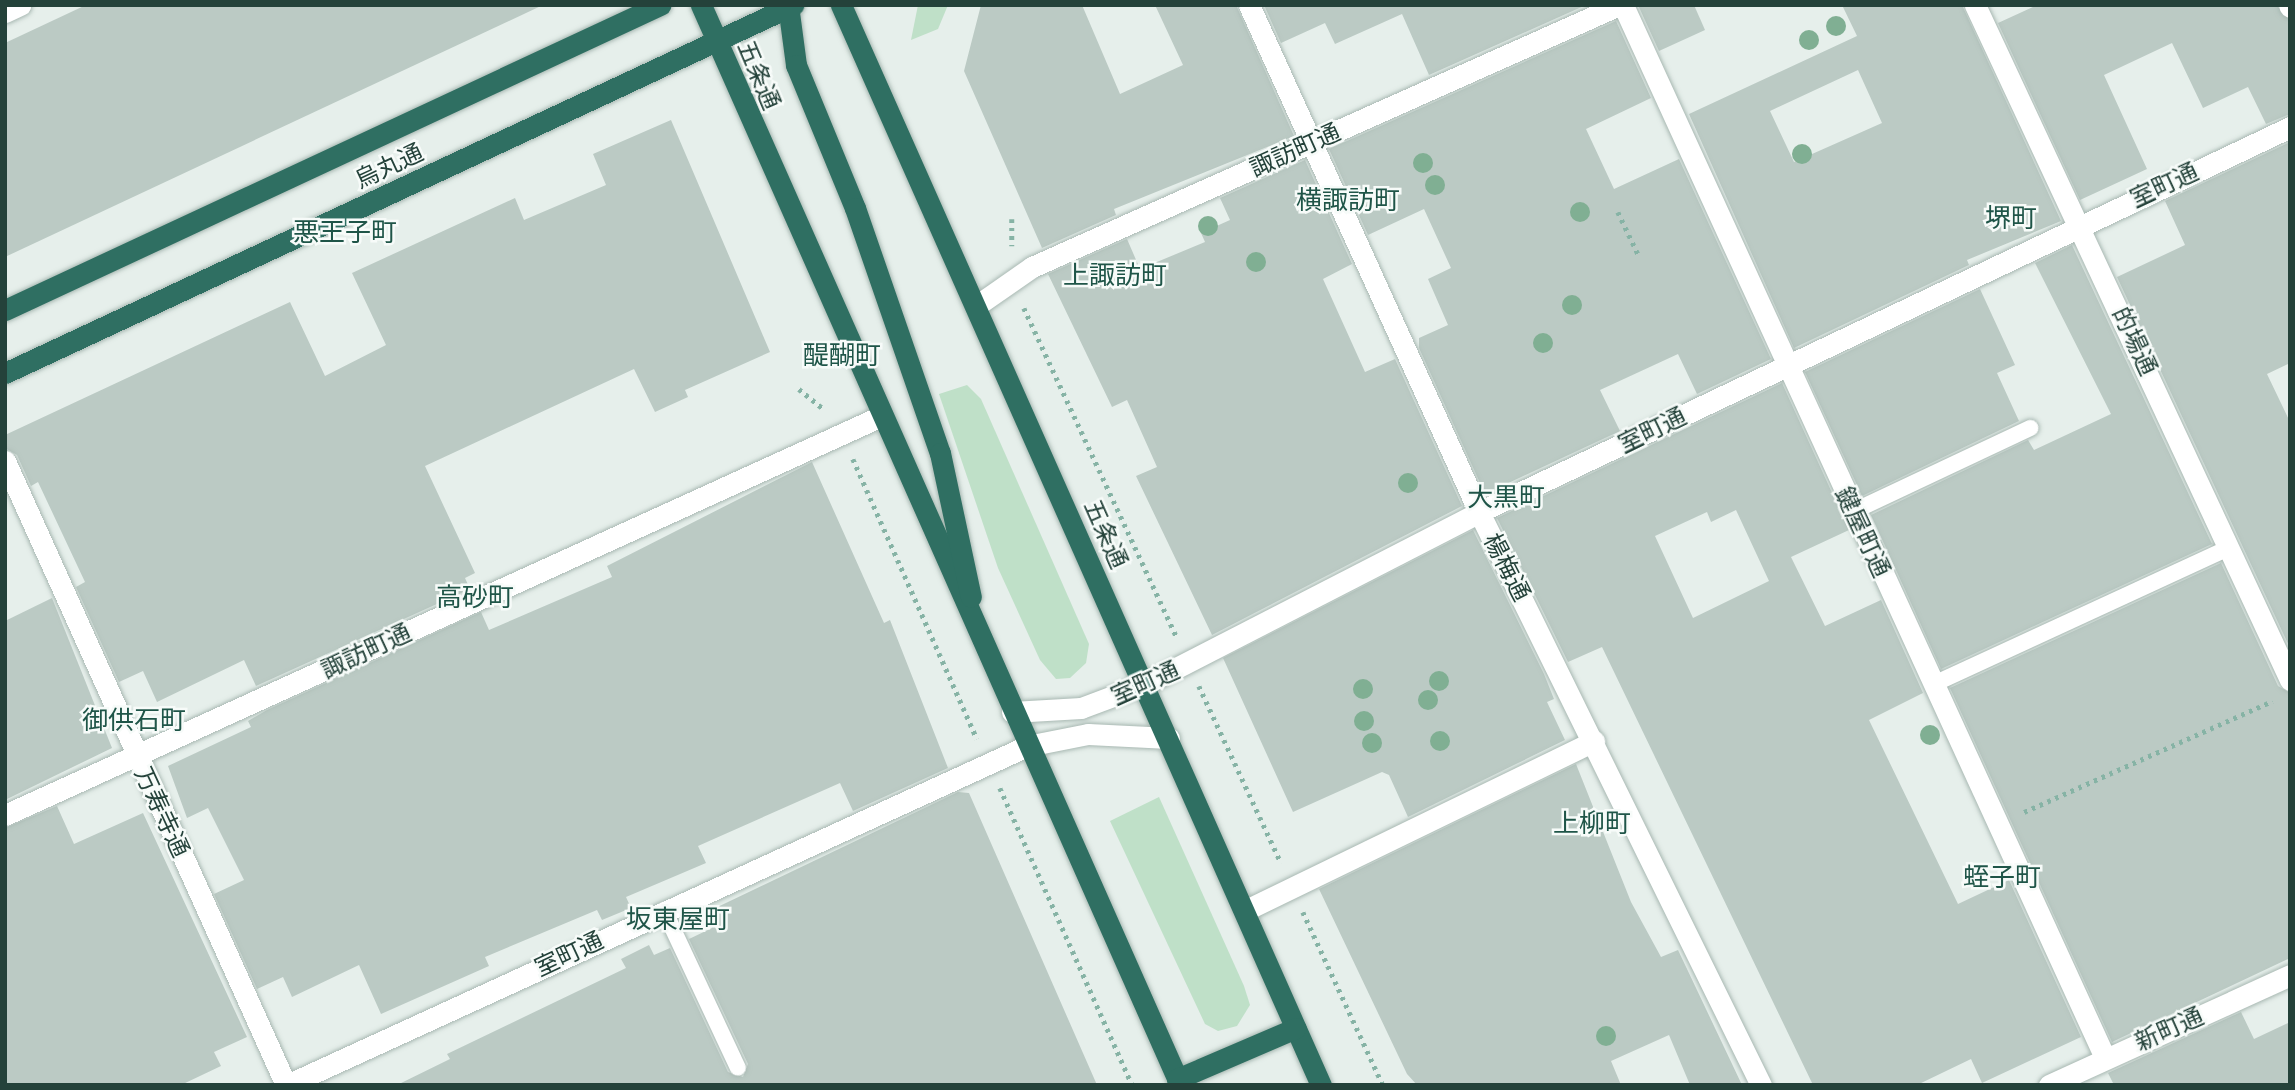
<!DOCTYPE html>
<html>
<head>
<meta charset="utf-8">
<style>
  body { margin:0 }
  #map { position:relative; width:2295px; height:1090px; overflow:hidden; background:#e6efeb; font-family:Figtree,"Noto Sans JP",sans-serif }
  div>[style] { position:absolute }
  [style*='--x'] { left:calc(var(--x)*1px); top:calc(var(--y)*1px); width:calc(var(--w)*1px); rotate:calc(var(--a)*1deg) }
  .green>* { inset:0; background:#bfe0c8 }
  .building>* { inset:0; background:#bbcac4 }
  .path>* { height:4.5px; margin-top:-2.25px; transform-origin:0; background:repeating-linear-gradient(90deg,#86b3a5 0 3.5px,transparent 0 8.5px) }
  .roads { filter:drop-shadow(0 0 2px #a8b8b2) drop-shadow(0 0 2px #a8b8b2) }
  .lane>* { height:16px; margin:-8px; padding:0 8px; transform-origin:8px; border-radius:8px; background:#fff }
  .street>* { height:21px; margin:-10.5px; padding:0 10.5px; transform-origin:10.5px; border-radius:10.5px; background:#fff }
  .highway>* { height:21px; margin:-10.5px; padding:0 10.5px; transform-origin:10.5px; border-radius:10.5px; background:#2f6f62 }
  .trees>* { width:20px; height:20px; margin:-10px; border-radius:50%; background:#80af93 }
  span { translate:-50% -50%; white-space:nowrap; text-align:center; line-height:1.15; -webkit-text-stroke:5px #f7fbf9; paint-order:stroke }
  .street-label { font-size:24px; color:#24423a }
  .neighbourhood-label { font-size:26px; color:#1f5548 }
  .frame { position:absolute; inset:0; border:7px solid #24423a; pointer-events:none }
</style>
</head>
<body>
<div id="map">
  <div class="green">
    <div style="clip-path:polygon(918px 5px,948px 5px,938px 29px,911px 40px)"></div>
    <div style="clip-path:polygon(967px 385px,981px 399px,1089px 644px,1086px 663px,1070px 678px,1056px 679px,1040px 660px,998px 568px,939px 394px)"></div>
    <div style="clip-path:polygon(1159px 797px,1244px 986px,1250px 1005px,1237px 1026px,1218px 1031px,1205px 1024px,1110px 821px)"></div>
  </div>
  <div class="building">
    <div style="clip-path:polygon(86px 5px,543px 5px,5px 257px,5px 43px)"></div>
    <div style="clip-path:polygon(981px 5px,1082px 5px,1120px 94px,1183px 65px,1155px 5px,1236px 5px,1294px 136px,1114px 209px,1116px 215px,1042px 248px,964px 71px)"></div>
    <div style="clip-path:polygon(1264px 5px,1586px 5px,1429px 75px,1402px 14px,1335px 44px,1325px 23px,1281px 43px)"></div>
    <div style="clip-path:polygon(1638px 5px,1694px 5px,1705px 30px,1659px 51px)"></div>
    <div style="clip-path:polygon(evenodd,1842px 5px,1962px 5px,2061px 221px,1967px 260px,1969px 265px,1794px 348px,1689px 114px,1857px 36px,1842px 5px,1858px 70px,1882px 123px,1794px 162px,1770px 111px,1858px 70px)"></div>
    <div style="clip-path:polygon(2037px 5px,2276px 5px,2290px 20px,2290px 114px,2266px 124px,2248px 87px,2203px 108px,2172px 43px,2104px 75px,2147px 169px,2080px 200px,1998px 23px)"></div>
    <div style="clip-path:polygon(1616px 21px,1651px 98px,1586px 129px,1614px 189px,1679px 159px,1771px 359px,1697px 394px,1678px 354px,1600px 390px,1620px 431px,1485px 494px,1419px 348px,1419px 338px,1448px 325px,1428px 279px,1451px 268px,1424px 209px,1368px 235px,1329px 149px)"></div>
    <div style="clip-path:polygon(671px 120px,770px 352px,685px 390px,688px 397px,655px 412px,634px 369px,425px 466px,475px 573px,465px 578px,470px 589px,256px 686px,244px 660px,157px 702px,143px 671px,119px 682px,76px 587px,85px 582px,38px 482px,31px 486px,17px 455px,5px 448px,5px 435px,290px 302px,325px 376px,386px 345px,352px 273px,515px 198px,524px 220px,606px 185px,593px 154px)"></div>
    <div style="clip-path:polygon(2290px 142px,2290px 363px,2267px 374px,2290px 422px,2290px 648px,2117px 277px,2185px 245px,2165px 201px)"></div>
    <div style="clip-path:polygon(1305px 160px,1352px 264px,1323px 279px,1365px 372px,1395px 359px,1462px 506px,1212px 635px,1136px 476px,1157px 467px,1127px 400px,1112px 407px,1048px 274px,1127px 239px,1140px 269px,1205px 242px,1201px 233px,1230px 220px,1220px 198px)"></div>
    <div style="clip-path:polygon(2072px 245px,2212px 544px,1941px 669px,1871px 515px,2028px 440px,2034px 450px,2111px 414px,2035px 263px)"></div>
    <div style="clip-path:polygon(1980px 289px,2015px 365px,1997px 373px,2019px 421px,1862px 496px,1805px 372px)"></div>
    <div style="clip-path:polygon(evenodd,1782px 383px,1849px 530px,1791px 557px,1825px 626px,1881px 600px,1923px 693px,1869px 720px,1958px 904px,2009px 880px,2081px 1037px,1982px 1083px,1971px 1059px,1917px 1085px,1813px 1085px,1602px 647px,1568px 662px,1497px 518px,1782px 383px,1736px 510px,1769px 581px,1693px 618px,1655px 536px,1707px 512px,1711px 522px,1736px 510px)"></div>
    <div style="clip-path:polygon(812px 462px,884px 623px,890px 620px,948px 768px,853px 811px,840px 783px,698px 846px,706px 863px,626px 897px,631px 908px,602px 920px,597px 910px,485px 957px,489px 966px,381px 1014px,359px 965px,292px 997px,283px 977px,257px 989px,214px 894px,244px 880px,208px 808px,187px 818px,168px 766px,251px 727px,248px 721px,267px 710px,481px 612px,489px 630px,612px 577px,607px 566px)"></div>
    <div style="clip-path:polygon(1473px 530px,1544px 674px,1554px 699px,1547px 702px,1565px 740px,1408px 817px,1389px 775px,1382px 772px,1293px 812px,1223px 658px)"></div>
    <div style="clip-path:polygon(2221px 563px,2278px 686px,2290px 693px,2290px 958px,2112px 1042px,1950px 688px)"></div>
    <div style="clip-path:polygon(52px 598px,112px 748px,5px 800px,5px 621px)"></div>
    <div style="clip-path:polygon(1576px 764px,1631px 902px,1661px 957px,1678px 950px,1742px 1085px,1690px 1085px,1669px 1035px,1611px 1061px,1621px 1085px,1417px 1085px,1407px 1074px,1319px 889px)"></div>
    <div style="clip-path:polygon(958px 792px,969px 793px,1097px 1085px,397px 1085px,450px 1059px,447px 1054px,626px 968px,621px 959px,649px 945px,654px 955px,670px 948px,728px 1072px,743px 1077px,748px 1064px,689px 939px,712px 928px,705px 913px)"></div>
    <div style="clip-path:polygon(57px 806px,74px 844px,143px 813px,247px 1037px,214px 1052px,221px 1066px,181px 1085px,5px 1085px,5px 828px)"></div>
    <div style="clip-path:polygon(2241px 1012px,2254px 1039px,2290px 1022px,2290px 1085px,2114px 1085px,2108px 1073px)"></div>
  </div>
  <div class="path">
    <div style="--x:1618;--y:212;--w:47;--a:64.5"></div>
    <div style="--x:1012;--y:219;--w:27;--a:90"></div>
    <div style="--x:1024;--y:308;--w:363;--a:65.1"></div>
    <div style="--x:799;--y:389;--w:33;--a:39"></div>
    <div style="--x:853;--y:459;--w:306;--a:66.1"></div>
    <div style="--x:1199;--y:686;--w:195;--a:65.1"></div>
    <div style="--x:1000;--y:788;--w:325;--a:66"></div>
    <div style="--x:2024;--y:812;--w:272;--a:-24.1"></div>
    <div style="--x:1303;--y:912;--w:191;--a:65.2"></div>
  </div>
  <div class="roads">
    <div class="lane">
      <div style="--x:1854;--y:511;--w:195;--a:-25.2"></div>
      <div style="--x:1934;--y:684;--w:326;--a:-24.8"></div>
      <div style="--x:664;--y:910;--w:174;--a:64.9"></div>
    </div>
    <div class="street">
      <div style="--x:1249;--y:5;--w:557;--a:65.6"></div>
      <div style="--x:1479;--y:512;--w:639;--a:63.8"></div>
      <div style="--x:1623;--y:5;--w:1158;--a:65.4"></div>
      <div style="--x:1975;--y:5;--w:745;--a:64.98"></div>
      <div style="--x:2289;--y:5;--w:2;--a:63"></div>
      <div style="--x:5;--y:12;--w:17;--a:-25"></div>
      <div style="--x:976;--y:306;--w:68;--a:-34.9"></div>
      <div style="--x:1032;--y:267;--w:643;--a:-24.05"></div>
      <div style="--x:5;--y:461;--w:684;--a:65.76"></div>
      <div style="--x:1012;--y:712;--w:69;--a:-3.3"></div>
      <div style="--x:1081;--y:708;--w:68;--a:-20.6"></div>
      <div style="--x:1145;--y:684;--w:376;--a:-27.2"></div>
      <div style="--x:1479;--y:512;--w:898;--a:-25.39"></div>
      <div style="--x:5;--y:815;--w:960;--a:-24.48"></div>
      <div style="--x:1246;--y:910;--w:387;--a:-25.9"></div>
      <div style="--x:287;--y:1085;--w:814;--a:-24.61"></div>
      <div style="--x:1027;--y:746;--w:62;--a:-11.1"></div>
      <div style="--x:1088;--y:734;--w:81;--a:2.8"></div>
      <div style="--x:2049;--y:1085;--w:265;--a:-24.5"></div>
    </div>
    <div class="highway">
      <div style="--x:701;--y:5;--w:1181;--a:66.08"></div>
      <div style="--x:788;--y:5;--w:61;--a:82.4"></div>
      <div style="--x:796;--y:65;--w:155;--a:67.6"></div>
      <div style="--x:855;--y:208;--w:259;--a:70.9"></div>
      <div style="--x:940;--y:453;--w:147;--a:77.9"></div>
      <div style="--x:841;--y:5;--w:1182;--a:66.04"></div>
      <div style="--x:5;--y:310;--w:723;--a:-24.97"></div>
      <div style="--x:5;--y:373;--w:870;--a:-25.03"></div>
      <div style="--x:1177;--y:1079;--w:129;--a:-23.2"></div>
    </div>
  </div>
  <div class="trees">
    <div style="left:1836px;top:26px"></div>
    <div style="left:1809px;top:40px"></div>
    <div style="left:1802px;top:154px"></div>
    <div style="left:1423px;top:163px"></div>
    <div style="left:1435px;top:185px"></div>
    <div style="left:1580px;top:212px"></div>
    <div style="left:1208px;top:226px"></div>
    <div style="left:1256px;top:262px"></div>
    <div style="left:1572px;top:305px"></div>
    <div style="left:1543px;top:343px"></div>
    <div style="left:1408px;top:483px"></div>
    <div style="left:1439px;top:681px"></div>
    <div style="left:1363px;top:689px"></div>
    <div style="left:1428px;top:700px"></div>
    <div style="left:1364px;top:721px"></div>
    <div style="left:1930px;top:735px"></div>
    <div style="left:1440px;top:741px"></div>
    <div style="left:1372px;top:743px"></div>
    <div style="left:1606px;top:1036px"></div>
  </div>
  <div class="street-label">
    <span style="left:759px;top:75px;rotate:67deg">五条通</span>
    <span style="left:1295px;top:150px;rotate:-24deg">諏訪町通</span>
    <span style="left:389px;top:166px;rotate:-25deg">烏丸通</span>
    <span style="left:2164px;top:185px;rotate:-25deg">室町通</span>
    <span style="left:2135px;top:341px;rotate:65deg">的場通</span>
    <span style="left:1652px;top:430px;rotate:-26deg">室町通</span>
    <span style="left:1863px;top:532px;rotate:65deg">鍵屋町通</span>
    <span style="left:1106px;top:534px;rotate:66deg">五条通</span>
    <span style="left:1507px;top:567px;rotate:63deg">楊梅通</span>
    <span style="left:366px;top:651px;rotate:-25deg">諏訪町通</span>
    <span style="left:1145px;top:683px;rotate:-24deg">室町通</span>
    <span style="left:162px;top:812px;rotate:65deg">万寿寺通</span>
    <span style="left:569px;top:954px;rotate:-25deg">室町通</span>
    <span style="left:2169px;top:1029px;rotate:-24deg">新町通</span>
  </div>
  <div class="neighbourhood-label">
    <span style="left:1348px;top:201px">横諏訪町</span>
    <span style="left:2011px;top:219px">堺町</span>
    <span style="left:345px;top:233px">悪王子町</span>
    <span style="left:1115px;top:276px">上諏訪町</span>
    <span style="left:842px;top:356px">醍醐町</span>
    <span style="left:1506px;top:498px">大黒町</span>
    <span style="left:475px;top:598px">高砂町</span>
    <span style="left:134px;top:721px">御供石町</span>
    <span style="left:1592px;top:824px">上柳町</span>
    <span style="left:2002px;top:878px">蛭子町</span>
    <span style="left:678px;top:920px">坂東屋町</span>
  </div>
  <div class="frame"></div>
</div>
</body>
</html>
